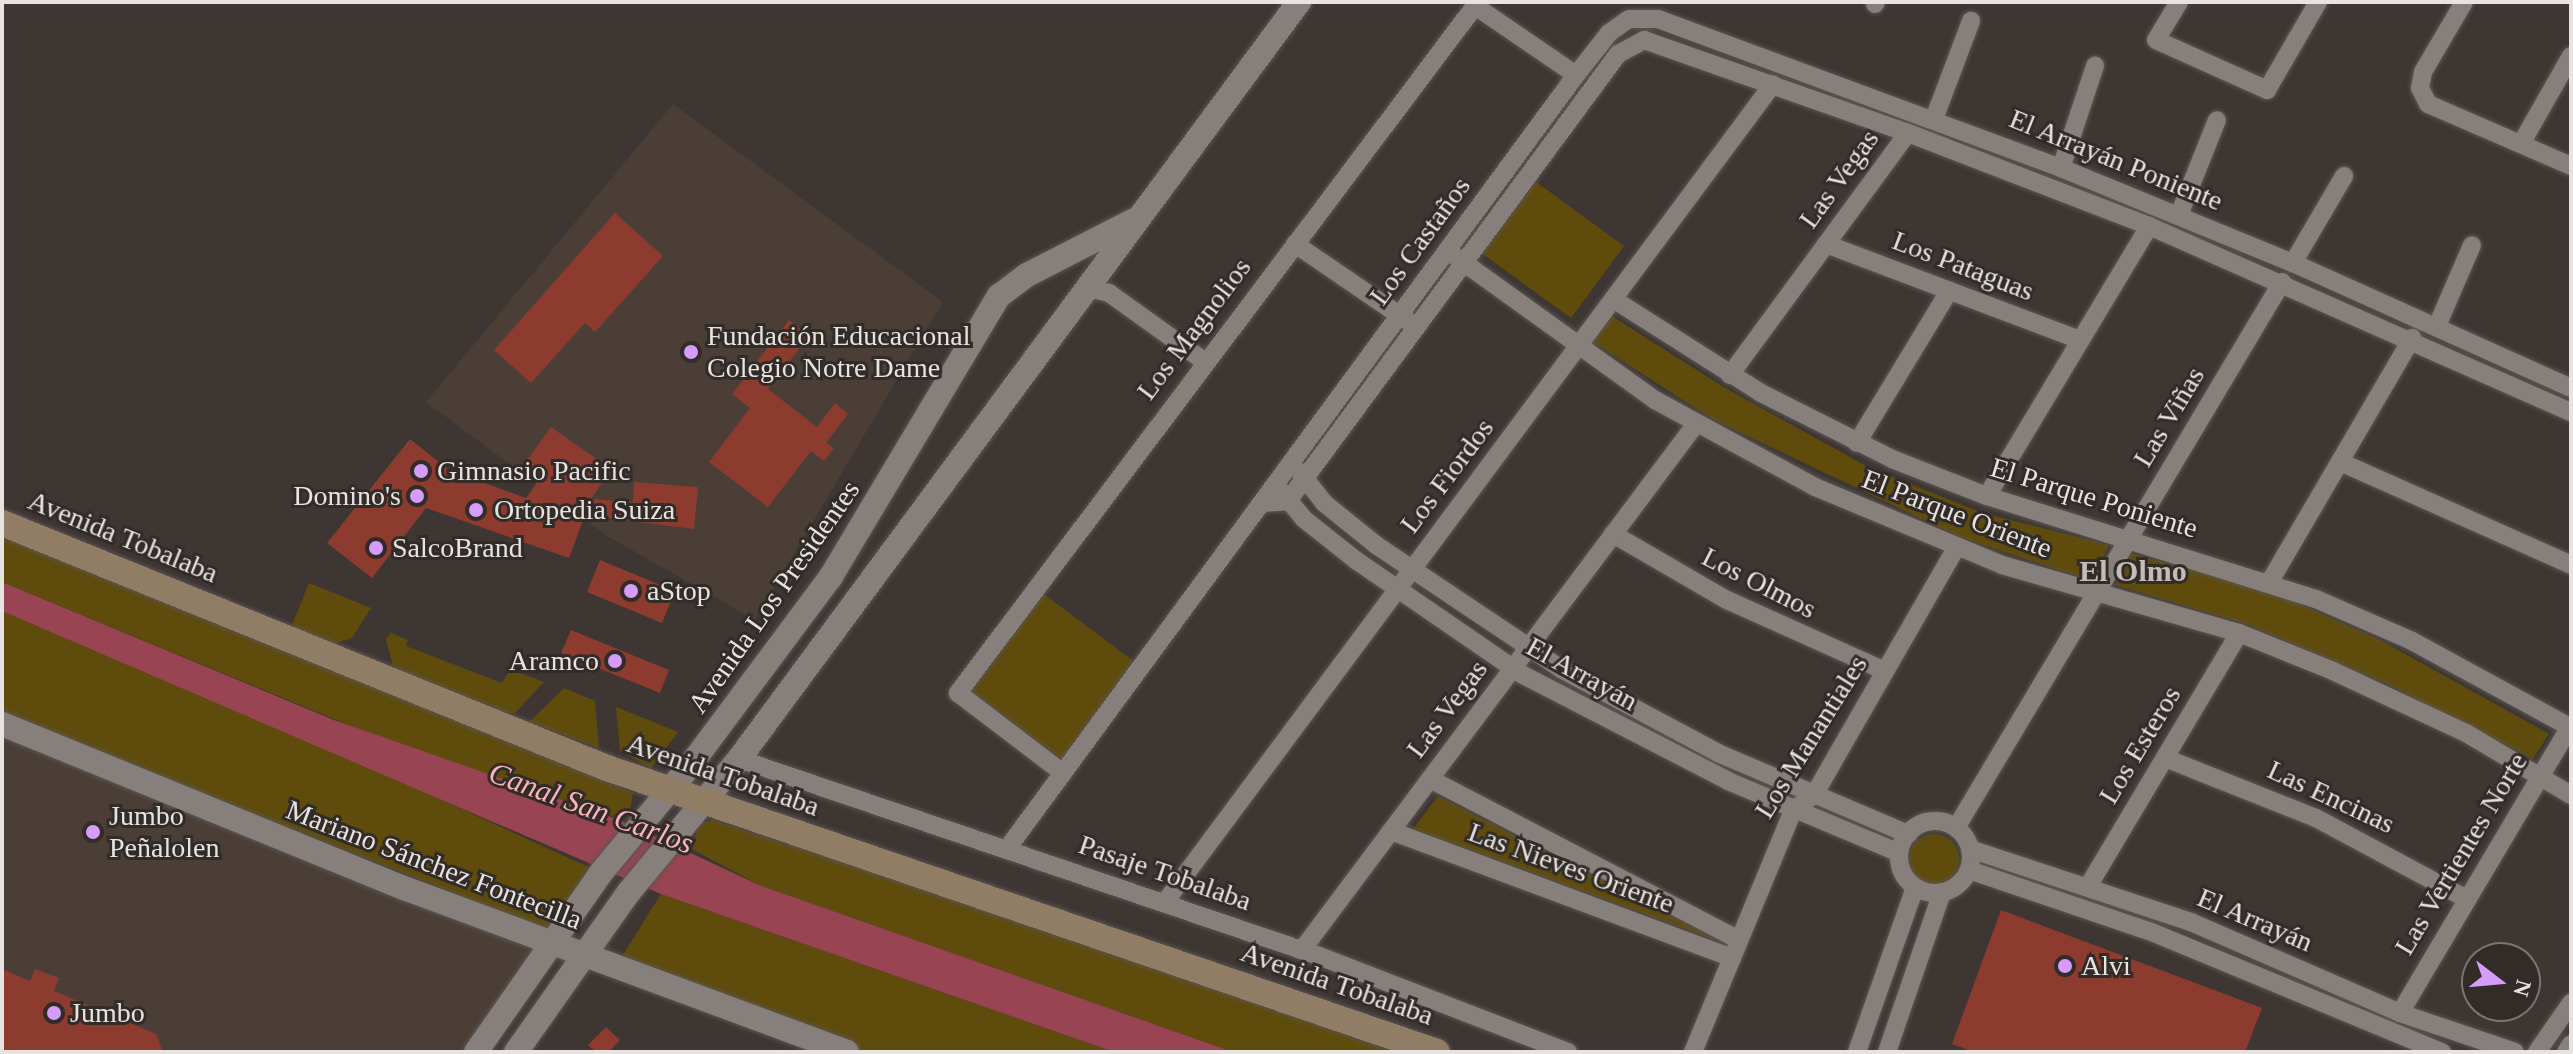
<!DOCTYPE html>
<html>
<head>
<meta charset="utf-8">
<style>
  body { margin:0 }
  #map { position:relative; width:2573px; height:1054px; overflow:hidden; background:#3d3633; font-family:"Times New Roman",serif }
  div>[style] { position:absolute }
  [style*='--x'] { left:calc(var(--x)*1px); top:calc(var(--y)*1px); width:calc(var(--w)*1px); rotate:calc(var(--a)*1deg) }
  .built>* { inset:0; background:#4b3e37 }
  .green>* { inset:0; background:#5f4c0c }
  .round { border-radius:50% }
  .water>* { inset:0; background:#994453 }
  .building>* { inset:0; background:#8d3b2e }
  .roads { filter:drop-shadow(0 0 2px #5b5552) drop-shadow(0 0 2px #5b5552) }
  .minor>* { height:18px; margin:-9px; padding:0 9px; transform-origin:9px; border-radius:9px; background:#877f7b }
  .minor>.ring { margin:-9px; padding:0; box-sizing:content-box; background:none; border:18px solid #877f7b; border-radius:50% }
  .tertiary>* { height:24px; margin:-12px; padding:0 12px; transform-origin:12px; border-radius:12px; background:#877f7b }
  .secondary>* { height:26px; margin:-13px; padding:0 13px; transform-origin:13px; border-radius:13px; background:#917c65 }
  .dots>* { width:22px; height:22px; translate:-50% -50%; box-sizing:border-box; border:4px solid #322c29; border-radius:50% }
  span { translate:-50% -50%; white-space:nowrap; text-align:center; line-height:1.15; -webkit-text-stroke:6px #322c29; paint-order:stroke }
  .street-label { font-size:28px; color:#e7e3e1 }
  .poi-label { font-size:28px; color:#e7e3e1 }
  .left { translate:0 -50%; text-align:left }
  .right { translate:-100% -50%; text-align:right }
  .neighbourhood-label { font-size:30px; color:#c4bcb8; font-weight:700 }
  .water-label { font-size:30px; color:#fbb2bb; font-style:italic }
  .frame { position:absolute; inset:0; border:4px solid #e7e3e1; pointer-events:none }
  .north { position:absolute; left:2461px; top:942px; width:80px; height:80px; box-sizing:border-box; background:#322c29; border:2px solid #7a7573; border-radius:50%; rotate:106deg; font-size:22px; font-weight:700; line-height:32px; text-align:center; color:#e7e3e1 }
  .north::after { content:''; display:block; margin:auto; width:28px; height:36px; background:#d59cfb; clip-path:polygon(50% 0,100% 100%,50% 72%,0 100%) }
</style>
</head>
<body>
<div id="map">
  <div class="built">
    <div style="clip-path:polygon(673px 104px,943px 302px,755px 620px,607px 536px,426px 402px)"></div>
    <div style="clip-path:polygon(2px 734px,536px 949px,463px 1052px,2px 1052px)"></div>
  </div>
  <div class="green">
    <div style="clip-path:polygon(1532px 179px,1624px 246px,1571px 318px,1480px 252px)"></div>
    <div style="clip-path:polygon(1607px 313px,1725px 388px,1866px 466px,1982px 513px,2109px 545px,2092px 581px,1960px 537px,1714px 420px,1588px 339px)"></div>
    <div style="clip-path:polygon(2px 531px,633px 793px,630px 813px,620px 819px,373px 735px,2px 582px)"></div>
    <div style="clip-path:polygon(2129px 553px,2264px 588px,2380px 640px,2549px 734px,2533px 759px,2387px 684px,2246px 624px,2116px 585px)"></div>
    <div style="clip-path:polygon(309px 583px,371px 608px,352px 638px,333px 644px,291px 628px)"></div>
    <div style="clip-path:polygon(1041px 592px,1136px 663px,1064px 761px,969px 690px)"></div>
    <div style="clip-path:polygon(2px 611px,331px 749px,595px 870px,549px 931px,2px 713px)"></div>
    <div style="clip-path:polygon(391px 633px,408px 640px,406px 646px,502px 683px,510px 669px,544px 682px,515px 713px,506px 714px,394px 670px,386px 639px)"></div>
    <div style="clip-path:polygon(564px 688px,595px 701px,599px 748px,529px 722px)"></div>
    <div style="clip-path:polygon(616px 707px,678px 732px,651px 768px,620px 751px)"></div>
    <div style="clip-path:polygon(1438px 796px,1726px 944px,1413px 829px)"></div>
    <div style="clip-path:polygon(713px 820px,845px 863px,1424px 1052px,1233px 1052px,759px 885px,692px 849px,699px 824px)"></div>
    <div class="round" style="left:1909px;top:834px;width:50px;height:50px"></div>
    <div style="clip-path:polygon(661px 894px,1114px 1052px,863px 1052px,844px 1046px,621px 958px)"></div>
  </div>
  <div class="water">
    <div style="clip-path:polygon(2px 582px,334px 720px,620px 820px,759px 885px,1233px 1052px,1114px 1052px,661px 894px,2px 611px)"></div>
  </div>
  <div class="building">
    <div style="clip-path:polygon(615px 213px,663px 256px,595px 332px,585px 323px,531px 383px,494px 350px)"></div>
    <div style="clip-path:polygon(789px 320px,809px 336px,768px 389px,817px 427px,835px 403px,848px 414px,826px 443px,834px 448px,824px 461px,811px 451px,768px 507px,709px 462px,750px 408px,732px 394px)"></div>
    <div style="clip-path:polygon(551px 427px,611px 469px,591px 499px,633px 502px,634px 482px,698px 487px,694px 529px,585px 515px,569px 558px,426px 508px,372px 578px,327px 543px,410px 439px,449px 470px,526px 498px,542px 475px,525px 463px)"></div>
    <div style="clip-path:polygon(600px 560px,675px 591px,662px 623px,587px 592px)"></div>
    <div style="clip-path:polygon(571px 630px,669px 670px,660px 693px,561px 653px)"></div>
    <div style="clip-path:polygon(2001px 910px,2262px 1008px,2245px 1052px,1974px 1052px,1952px 1044px)"></div>
    <div style="clip-path:polygon(2px 969px,30px 981px,35px 969px,59px 978px,54px 991px,156px 1034px,163px 1052px,2px 1052px)"></div>
    <div style="clip-path:polygon(606px 1027px,620px 1040px,609px 1052px,596px 1052px,588px 1045px)"></div>
  </div>
  <div class="roads">
    <div class="minor">
      <div style="--x:2179;--y:2;--w:44;--a:121.2"></div>
      <div style="--x:2156;--y:40;--w:122;--a:24.2"></div>
      <div style="--x:2267;--y:90;--w:102;--a:-59.9"></div>
      <div style="--x:2464;--y:2;--w:81;--a:120.4"></div>
      <div style="--x:2423;--y:72;--w:16;--a:101"></div>
      <div style="--x:2420;--y:88;--w:18;--a:63"></div>
      <div style="--x:2428;--y:104;--w:156;--a:23.4"></div>
      <div style="--x:1875;--y:4;--w:2;--a:-63"></div>
      <div style="--x:1475;--y:6;--w:122;--a:34.3"></div>
      <div style="--x:1934;--y:119;--w:105;--a:-69.3"></div>
      <div style="--x:2521;--y:144;--w:101;--a:-60.4"></div>
      <div style="--x:2061;--y:168;--w:108;--a:-71.6"></div>
      <div style="--x:2179;--y:215;--w:102;--a:-68.2"></div>
      <div style="--x:1295;--y:244;--w:137;--a:34.3"></div>
      <div style="--x:1826;--y:244;--w:272;--a:20.7"></div>
      <div style="--x:1456;--y:257;--w:245;--a:35.7"></div>
      <div style="--x:1655;--y:400;--w:182;--a:28.5"></div>
      <div style="--x:1815;--y:487;--w:203;--a:22.6"></div>
      <div style="--x:2002;--y:565;--w:247;--a:16"></div>
      <div style="--x:2239;--y:633;--w:101;--a:22"></div>
      <div style="--x:2333;--y:671;--w:147;--a:25"></div>
      <div style="--x:2466;--y:733;--w:122;--a:30.6"></div>
      <div style="--x:2293;--y:263;--w:101;--a:-59.6"></div>
      <div style="--x:1088;--y:288;--w:22;--a:13"></div>
      <div style="--x:1109;--y:293;--w:117;--a:35.6"></div>
      <div style="--x:1613;--y:299;--w:175;--a:32.4"></div>
      <div style="--x:1761;--y:393;--w:147;--a:26.7"></div>
      <div style="--x:1892;--y:459;--w:102;--a:21.3"></div>
      <div style="--x:1987;--y:496;--w:345;--a:17.4"></div>
      <div style="--x:2316;--y:599;--w:105;--a:23.6"></div>
      <div style="--x:2412;--y:641;--w:180;--a:28.6"></div>
      <div style="--x:2437;--y:326;--w:88;--a:-66.6"></div>
      <div style="--x:1730;--y:375;--w:300;--a:-53.7"></div>
      <div style="--x:1857;--y:443;--w:178;--a:-58.8"></div>
      <div style="--x:2340;--y:462;--w:253;--a:24"></div>
      <div style="--x:1300;--y:472;--w:39;--a:52"></div>
      <div style="--x:1324;--y:503;--w:67;--a:38.9"></div>
      <div style="--x:1376;--y:545;--w:223;--a:33.8"></div>
      <div style="--x:1561;--y:669;--w:178;--a:28.1"></div>
      <div style="--x:1718;--y:753;--w:207;--a:23.1"></div>
      <div style="--x:1282;--y:492;--w:35;--a:51"></div>
      <div style="--x:1304;--y:519;--w:68;--a:38.4"></div>
      <div style="--x:1357;--y:561;--w:201;--a:34.5"></div>
      <div style="--x:1523;--y:675;--w:231;--a:27.3"></div>
      <div style="--x:1728;--y:781;--w:186;--a:22.8"></div>
      <div style="--x:1987;--y:496;--w:315;--a:-59"></div>
      <div style="--x:1262;--y:503;--w:26;--a:-4"></div>
      <div style="--x:1288;--y:501;--w:556;--a:-53.56"></div>
      <div style="--x:1618;--y:54;--w:30;--a:-28"></div>
      <div style="--x:1644;--y:40;--w:280;--a:19.4"></div>
      <div style="--x:1908;--y:133;--w:258;--a:21.1"></div>
      <div style="--x:2149;--y:226;--w:461;--a:23.8"></div>
      <div style="--x:1613;--y:534;--w:132;--a:30.1"></div>
      <div style="--x:1727;--y:600;--w:173;--a:24.2"></div>
      <div style="--x:2269;--y:583;--w:284;--a:-59.7"></div>
      <div style="--x:2165;--y:758;--w:162;--a:21.7"></div>
      <div style="--x:2316;--y:818;--w:171;--a:28.2"></div>
      <div style="--x:739;--y:759;--w:613;--a:18.76"></div>
      <div style="--x:1319;--y:956;--w:267;--a:21.1"></div>
      <div style="--x:1063;--y:773;--w:132;--a:-142.7"></div>
      <div style="--x:958;--y:693;--w:865;--a:-53.04"></div>
      <div style="--x:1430;--y:779;--w:348;--a:27.5"></div>
      <div class="ring" style="left:1899px;top:821px;width:54px;height:54px"></div>
      <div style="--x:1956;--y:828;--w:636;--a:-59.16"></div>
      <div style="--x:1391;--y:831;--w:364;--a:20.4"></div>
      <div style="--x:1007;--y:849;--w:961;--a:-53.68"></div>
      <div style="--x:1576;--y:75;--w:53;--a:-51.8"></div>
      <div style="--x:1609;--y:33;--w:24;--a:-35"></div>
      <div style="--x:1629;--y:19;--w:29;--a:0"></div>
      <div style="--x:1658;--y:19;--w:430;--a:20.3"></div>
      <div style="--x:2061;--y:168;--w:251;--a:22.3"></div>
      <div style="--x:2293;--y:263;--w:305;--a:24.2"></div>
      <div style="--x:1970;--y:849;--w:233;--a:18.3"></div>
      <div style="--x:2191;--y:922;--w:228;--a:23.5"></div>
      <div style="--x:2400;--y:1013;--w:121;--a:18.7"></div>
      <div style="--x:1969;--y:870;--w:195;--a:18.8"></div>
      <div style="--x:2154;--y:933;--w:312;--a:22.5"></div>
      <div style="--x:2089;--y:885;--w:293;--a:-59.2"></div>
      <div style="--x:1165;--y:902;--w:1019;--a:-53.38"></div>
      <div style="--x:1302;--y:950;--w:656;--a:-53.18"></div>
      <div style="--x:2400;--y:1013;--w:335;--a:-59.3"></div>
      <div style="--x:1693;--y:1052;--w:262;--a:-67.5"></div>
      <div style="--x:1793;--y:810;--w:26;--a:-36"></div>
      <div style="--x:1814;--y:795;--w:285;--a:-60.1"></div>
      <div style="--x:1857;--y:1052;--w:175;--a:-70.6"></div>
      <div style="--x:1887;--y:1052;--w:169;--a:-71"></div>
      <div style="--x:2537;--y:1052;--w:60;--a:-55.2"></div>
      <div style="--x:2566;--y:1052;--w:9;--a:-58"></div>
    </div>
    <div class="tertiary">
      <div style="--x:2;--y:724;--w:434;--a:22.2"></div>
      <div style="--x:404;--y:888;--w:472;--a:20.3"></div>
      <div style="--x:476;--y:1052;--w:217;--a:-55.1"></div>
      <div style="--x:600;--y:874;--w:144;--a:-50.3"></div>
      <div style="--x:692;--y:763;--w:231;--a:-53.3"></div>
      <div style="--x:830;--y:578;--w:329;--a:-59.1"></div>
      <div style="--x:999;--y:296;--w:35;--a:-37"></div>
      <div style="--x:1027;--y:275;--w:118;--a:-27.2"></div>
      <div style="--x:516;--y:1052;--w:196;--a:-54.8"></div>
      <div style="--x:629;--y:892;--w:173;--a:-50.4"></div>
      <div style="--x:739;--y:759;--w:942;--a:-53.51"></div>
    </div>
    <div class="secondary">
      <div style="--x:2;--y:523;--w:653;--a:22.05"></div>
      <div style="--x:607;--y:768;--w:877;--a:18.89"></div>
    </div>
  </div>
  <div class="dots">
    <div style="left:691px;top:352px;background:#d59cfb"></div>
    <div style="left:421px;top:471px;background:#d59cfb"></div>
    <div style="left:417px;top:496px;background:#d59cfb"></div>
    <div style="left:476px;top:510px;background:#d59cfb"></div>
    <div style="left:376px;top:548px;background:#d59cfb"></div>
    <div style="left:631px;top:591px;background:#d59cfb"></div>
    <div style="left:615px;top:661px;background:#d59cfb"></div>
    <div style="left:93px;top:832px;background:#d59cfb"></div>
    <div style="left:2065px;top:966px;background:#d59cfb"></div>
    <div style="left:54px;top:1013px;background:#d59cfb"></div>
  </div>
  <div class="street-label">
    <span style="left:2116px;top:160px;rotate:22deg">El Arrayán Poniente</span>
    <span style="left:1839px;top:179px;rotate:-54deg">Las Vegas</span>
    <span style="left:1420px;top:241px;rotate:-54deg">Los Castaños</span>
    <span style="left:1963px;top:266px;rotate:21deg">Los Pataguas</span>
    <span style="left:1194px;top:329px;rotate:-53deg">Los Magnolios</span>
    <span style="left:2169px;top:417px;rotate:-59deg">Las Viñas</span>
    <span style="left:1447px;top:476px;rotate:-53deg">Los Fiordos</span>
    <span style="left:2094px;top:498px;rotate:17deg">El Parque Poniente</span>
    <span style="left:1957px;top:514px;rotate:21deg">El Parque Oriente</span>
    <span style="left:123px;top:537px;rotate:22deg">Avenida Tobalaba</span>
    <span style="left:1759px;top:583px;rotate:27deg">Los Olmos</span>
    <span style="left:774px;top:597px;rotate:-55deg">Avenida Los Presidentes</span>
    <span style="left:1582px;top:674px;rotate:29deg">El Arrayán</span>
    <span style="left:1447px;top:709px;rotate:-53deg">Las Vegas</span>
    <span style="left:1811px;top:737px;rotate:-58deg">Los Manantiales</span>
    <span style="left:2140px;top:745px;rotate:-59deg">Los Esteros</span>
    <span style="left:723px;top:775px;rotate:19deg">Avenida Tobalaba</span>
    <span style="left:2331px;top:797px;rotate:25deg">Las Encinas</span>
    <span style="left:2461px;top:854px;rotate:-59deg">Las Vertientes Norte</span>
    <span style="left:434px;top:865px;rotate:21deg">Mariano Sánchez Fontecilla</span>
    <span style="left:1571px;top:868px;rotate:20deg">Las Nieves Oriente</span>
    <span style="left:1165px;top:873px;rotate:19deg">Pasaje Tobalaba</span>
    <span style="left:2255px;top:920px;rotate:23deg">El Arrayán</span>
    <span style="left:1337px;top:984px;rotate:19deg">Avenida Tobalaba</span>
  </div>
  <div class="poi-label">
    <span class="left" style="left:707px;top:352px">Fundación Educacional<br>Colegio Notre Dame</span>
    <span class="left" style="left:437px;top:471px">Gimnasio Pacific</span>
    <span class="right" style="left:401px;top:496px">Domino's</span>
    <span class="left" style="left:494px;top:510px">Ortopedia Suiza</span>
    <span class="left" style="left:392px;top:548px">SalcoBrand</span>
    <span class="left" style="left:647px;top:591px">aStop</span>
    <span class="right" style="left:599px;top:661px">Aramco</span>
    <span class="left" style="left:109px;top:832px">Jumbo<br>Peñalolen</span>
    <span class="left" style="left:2081px;top:966px">Alvi</span>
    <span class="left" style="left:70px;top:1013px">Jumbo</span>
  </div>
  <div class="neighbourhood-label">
    <span style="left:2133px;top:571px">El Olmo</span>
  </div>
  <div class="water-label">
    <span style="left:591px;top:808px;rotate:20deg">Canal San Carlos</span>
  </div>
  <div class="frame"></div>
  <div class="north">N</div>
</div>
</body>
</html>
